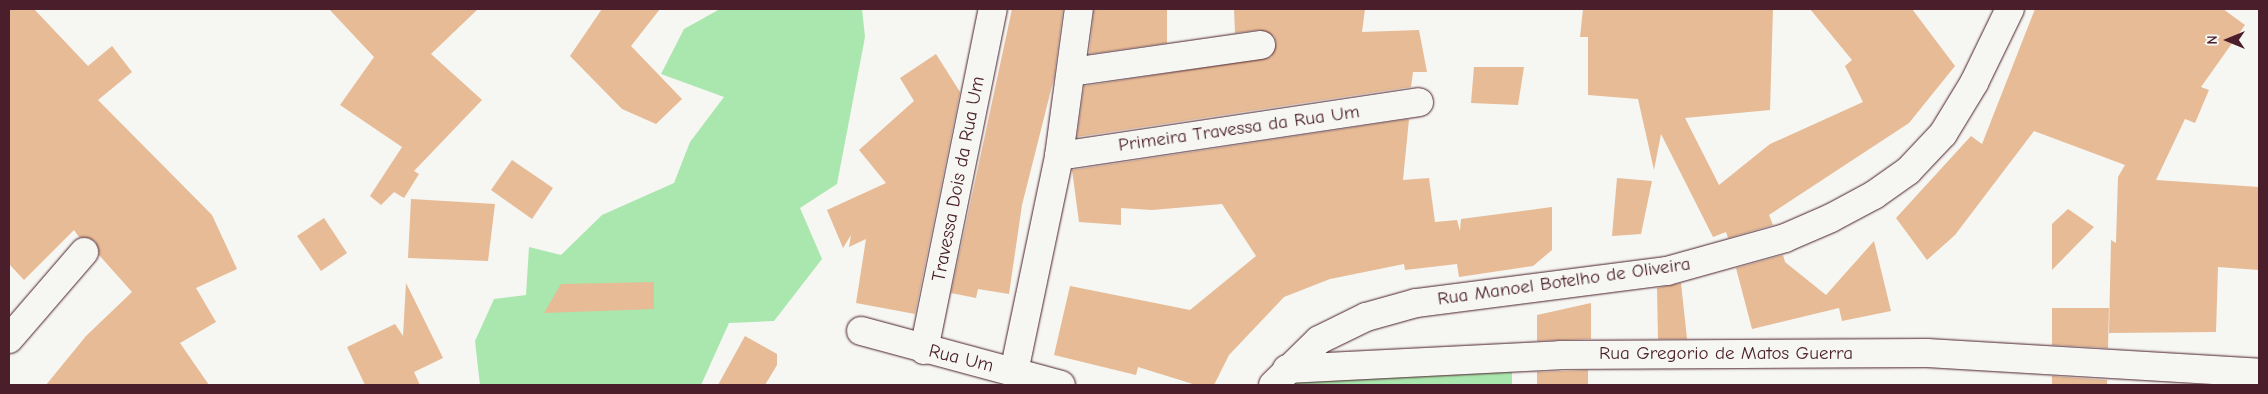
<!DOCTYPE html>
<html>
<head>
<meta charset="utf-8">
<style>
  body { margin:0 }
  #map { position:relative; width:2268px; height:394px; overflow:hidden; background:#f6f6f2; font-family:"Comic Neue",sans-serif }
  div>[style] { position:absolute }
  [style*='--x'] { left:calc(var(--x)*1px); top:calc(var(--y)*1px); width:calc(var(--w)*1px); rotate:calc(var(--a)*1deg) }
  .green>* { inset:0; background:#aae7ae }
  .building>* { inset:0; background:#e6bb96 }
  .roads { filter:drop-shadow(0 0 1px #4a1f2b) drop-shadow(0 0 1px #4a1f2b) }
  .minor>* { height:28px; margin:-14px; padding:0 14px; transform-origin:14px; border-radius:14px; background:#f6f6f2 }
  span { translate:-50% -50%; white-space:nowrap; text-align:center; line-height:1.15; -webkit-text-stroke:4.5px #f6f6f2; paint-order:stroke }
  .street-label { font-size:19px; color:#4a1f2b }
  .frame { position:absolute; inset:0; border:10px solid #4a1f2b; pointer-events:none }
  .north { position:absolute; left:2203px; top:15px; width:50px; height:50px; -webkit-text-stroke:4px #f6f6f2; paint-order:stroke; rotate:270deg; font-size:14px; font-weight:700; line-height:20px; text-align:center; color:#4a1f2b }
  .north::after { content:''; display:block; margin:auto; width:18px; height:22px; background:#4a1f2b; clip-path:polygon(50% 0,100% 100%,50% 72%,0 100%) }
</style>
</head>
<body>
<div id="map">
  <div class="green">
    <div style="clip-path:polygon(720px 9px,862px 9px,865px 37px,837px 184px,800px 208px,822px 259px,774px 321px,729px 323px,701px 385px,480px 385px,475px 341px,494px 299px,526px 295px,529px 247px,561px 255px,602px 215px,674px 183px,690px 142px,724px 97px,661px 74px,684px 29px)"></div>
    <div style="clip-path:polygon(1512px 365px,1512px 385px,1286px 385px,1302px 377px)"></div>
  </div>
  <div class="building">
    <div style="clip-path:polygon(9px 9px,34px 9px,88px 66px,112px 46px,132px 72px,98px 100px,212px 215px,237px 269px,196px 288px,216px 322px,180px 343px,209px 385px,46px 385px,86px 336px,132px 292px,99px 255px,95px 241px,79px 237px,74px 230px,24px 280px,9px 264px)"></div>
    <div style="clip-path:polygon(329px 9px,478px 9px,431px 54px,482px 100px,414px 171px,419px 174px,404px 198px,394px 192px,381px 205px,370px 196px,402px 147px,340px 105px,374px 57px)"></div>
    <div style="clip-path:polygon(602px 9px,660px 9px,631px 46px,682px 99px,656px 124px,622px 109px,570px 56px)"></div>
    <div style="clip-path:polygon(1012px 9px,1063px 9px,1054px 78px,1022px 205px,1009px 294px,978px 289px,976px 298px,951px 293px)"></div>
    <div style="clip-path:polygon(1094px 9px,1167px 9px,1167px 43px,1089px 54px)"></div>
    <div style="clip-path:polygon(1234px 9px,1365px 9px,1362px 32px,1419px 30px,1427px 72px,1413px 72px,1411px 87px,1077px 137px,1084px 86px,1271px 57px,1276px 43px,1274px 36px,1259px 30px,1235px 33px)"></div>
    <div style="clip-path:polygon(1583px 9px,1773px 9px,1770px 110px,1685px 118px,1719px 185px,1770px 144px,1863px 102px,1845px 66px,1852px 60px,1810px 9px,1912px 9px,1955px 66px,1909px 123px,1769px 215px,1773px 225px,1728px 238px,1726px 232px,1713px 237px,1661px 134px,1654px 170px,1638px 99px,1588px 95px,1588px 37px,1580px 37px)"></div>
    <div style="clip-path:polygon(2035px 9px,2223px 9px,2245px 25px,2201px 87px,2209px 90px,2195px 123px,2185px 119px,2156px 180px,2259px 187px,2259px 270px,2218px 267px,2216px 332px,2109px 333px,2111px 240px,2116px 243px,2118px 177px,2125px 165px,2034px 131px,1955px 235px,1927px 260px,1896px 218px,1971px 136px,1982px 144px)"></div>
    <div style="clip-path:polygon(936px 54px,960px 92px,915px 314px,856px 303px,866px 239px,849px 247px,851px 235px,843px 248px,827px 210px,886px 183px,859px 150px,914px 101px,900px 78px)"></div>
    <div style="clip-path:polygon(1474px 67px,1524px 67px,1518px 105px,1471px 103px)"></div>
    <div style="clip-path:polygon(1409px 119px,1403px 180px,1429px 178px,1435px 222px,1457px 220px,1460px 231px,1461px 219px,1552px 207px,1552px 250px,1533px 266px,1459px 277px,1457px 264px,1405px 270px,1404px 264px,1330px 279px,1284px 297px,1229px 355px,1214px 385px,1196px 385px,1138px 367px,1136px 375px,1054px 355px,1070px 286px,1190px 310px,1256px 256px,1222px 204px,1152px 210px,1121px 208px,1121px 225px,1079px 222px,1072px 170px)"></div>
    <div style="clip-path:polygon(512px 160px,553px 188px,532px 219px,491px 190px)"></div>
    <div style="clip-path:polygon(1617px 178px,1652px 181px,1641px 234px,1612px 236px)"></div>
    <div style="clip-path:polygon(411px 199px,495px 204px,488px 261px,408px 258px)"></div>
    <div style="clip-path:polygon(2068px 209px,2094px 227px,2052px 270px,2052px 224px)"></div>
    <div style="clip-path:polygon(324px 218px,347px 253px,321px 271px,297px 236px)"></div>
    <div style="clip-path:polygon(1874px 241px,1891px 311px,1842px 321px,1839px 308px,1752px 329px,1736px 268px,1783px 255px,1785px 262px,1826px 295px)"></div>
    <div style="clip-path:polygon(654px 282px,654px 309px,544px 313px,561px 284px)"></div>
    <div style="clip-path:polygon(406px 283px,443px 358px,414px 372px,420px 385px,365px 385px,347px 347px,395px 324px,403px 336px)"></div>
    <div style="clip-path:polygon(1681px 283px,1687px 339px,1658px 339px,1657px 288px)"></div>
    <div style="clip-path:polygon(1591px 303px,1591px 339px,1537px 341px,1537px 315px)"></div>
    <div style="clip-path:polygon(2052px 308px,2109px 308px,2108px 348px,2052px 345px)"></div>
    <div style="clip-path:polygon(745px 336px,777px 354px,777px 365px,765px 385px,718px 385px)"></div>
    <div style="clip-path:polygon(1588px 370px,1588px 385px,1537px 385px,1537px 372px)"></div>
    <div style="clip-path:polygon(2052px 376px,2107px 380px,2107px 385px,2052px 385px)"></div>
  </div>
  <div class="roads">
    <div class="minor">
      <div style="--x:1071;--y:72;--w:192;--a:-8.1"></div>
      <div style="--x:1059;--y:156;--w:364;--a:-8.5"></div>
      <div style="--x:861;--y:331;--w:207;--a:15.1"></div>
      <div style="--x:9;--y:339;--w:115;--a:-49.2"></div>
      <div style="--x:924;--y:350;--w:348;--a:-78.6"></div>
      <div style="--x:1287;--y:369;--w:273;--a:-2.9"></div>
      <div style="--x:1560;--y:355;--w:367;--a:-0.3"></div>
      <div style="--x:1927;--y:353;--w:333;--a:3.4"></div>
      <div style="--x:1014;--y:372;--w:221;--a:-78.2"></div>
      <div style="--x:1059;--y:156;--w:148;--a:-82.3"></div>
      <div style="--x:1273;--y:385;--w:64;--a:-44.4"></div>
      <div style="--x:1319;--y:340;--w:52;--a:-26.1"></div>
      <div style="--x:1366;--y:317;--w:52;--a:-15.6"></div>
      <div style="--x:1416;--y:303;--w:253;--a:-7.3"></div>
      <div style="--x:1667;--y:271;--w:123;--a:-15.6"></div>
      <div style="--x:1785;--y:238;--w:50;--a:-23.5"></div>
      <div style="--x:1831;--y:218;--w:49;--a:-28.1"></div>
      <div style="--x:1874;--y:195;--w:42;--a:-35.2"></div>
      <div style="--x:1908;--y:171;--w:51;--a:-46.6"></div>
      <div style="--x:1943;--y:134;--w:60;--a:-58.7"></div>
      <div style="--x:1974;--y:83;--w:82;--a:-64.1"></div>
    </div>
  </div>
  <div class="street-label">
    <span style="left:1239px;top:129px;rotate:-8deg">Primeira Travessa da Rua Um</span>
    <span style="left:959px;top:179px;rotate:-79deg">Travessa Dois da Rua Um</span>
    <span style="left:1564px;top:282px;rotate:-8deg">Rua Manoel Botelho de Oliveira</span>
    <span style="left:1726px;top:354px">Rua Gregorio de Matos Guerra</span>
    <span style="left:961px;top:359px;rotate:14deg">Rua Um</span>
  </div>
  <div class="frame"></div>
  <div class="north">N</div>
</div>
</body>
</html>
